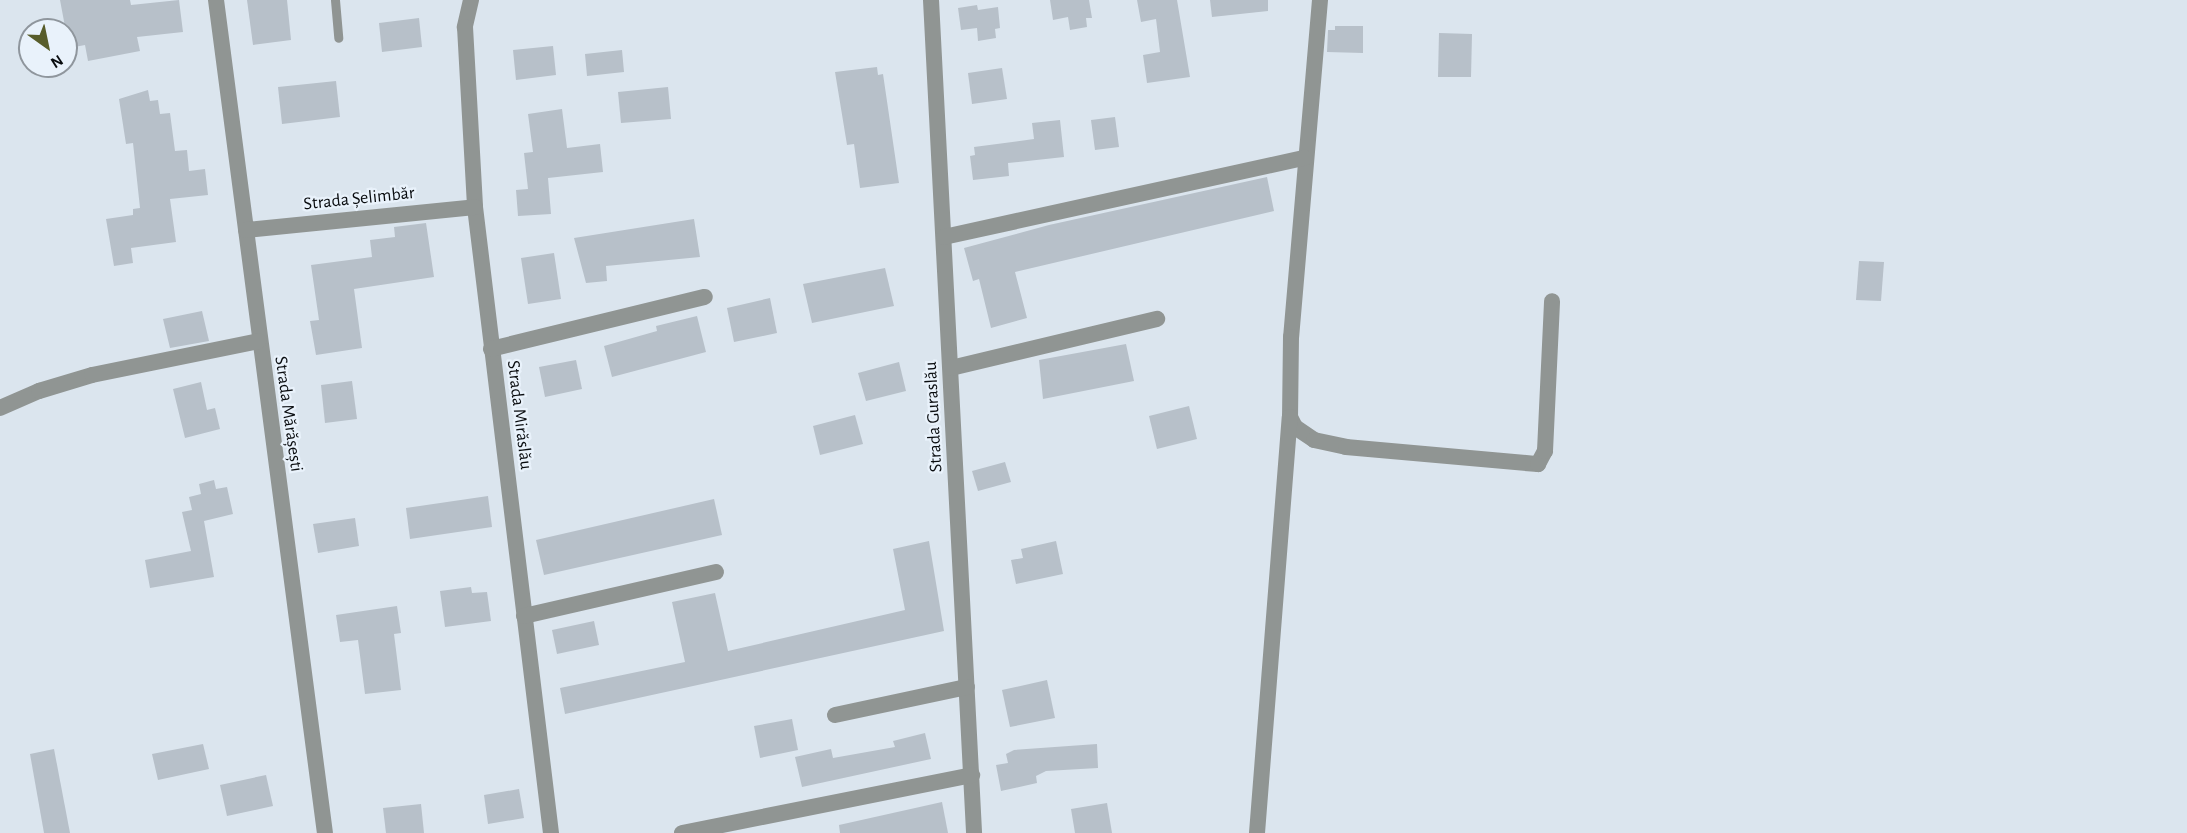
<!DOCTYPE html>
<html>
<head>
<meta charset="utf-8">
<style>
  body { margin:0 }
  #map { position:relative; width:2187px; height:833px; overflow:hidden; background:#dbe5ee; font-family:"Alegreya Sans",sans-serif }
  div>[style] { position:absolute }
  [style*='--x'] { left:calc(var(--x)*1px); top:calc(var(--y)*1px); width:calc(var(--w)*1px); rotate:calc(var(--a)*1deg) }
  .building>* { inset:0; background:#b7c0c9 }
  .service>* { height:9px; margin:-4.5px; padding:0 4.5px; transform-origin:4.5px; border-radius:4.5px; background:#909593 }
  .minor>* { height:16px; margin:-8px; padding:0 8px; transform-origin:8px; border-radius:8px; background:#909593 }
  span { translate:-50% -50%; white-space:nowrap; text-align:center; line-height:1.15; -webkit-text-stroke:4.5px #e9f2fb; paint-order:stroke }
  .street-label { font-size:18px; color:#090c0f }
  .north { position:absolute; left:18px; top:18px; width:60px; height:60px; box-sizing:border-box; background:#e9f2fb; border:2px solid #8f969d; border-radius:50%; rotate:147deg; font-size:16px; font-weight:700; line-height:24px; text-align:center; color:#090c0f }
  .north::after { content:''; display:block; margin:auto; width:21px; height:27px; background:#585d2b; clip-path:polygon(50% 0,100% 100%,50% 72%,0 100%) }
</style>
</head>
<body>
<div id="map">
  <div class="building">
    <div style="clip-path:polygon(60px 0,130px 0,131px 5px,179px 0,183px 32px,137px 37px,140px 51px,88px 61px,85px 45px,69px 48px)"></div>
    <div style="clip-path:polygon(247px 0,287px 0,291px 40px,253px 45px)"></div>
    <div style="clip-path:polygon(1050px 0,1089px 0,1092px 18px,1086px 18px,1087px 27px,1070px 30px,1068px 17px,1053px 20px)"></div>
    <div style="clip-path:polygon(1137px 0,1177px 0,1190px 77px,1147px 83px,1143px 55px,1160px 52px,1156px 19px,1141px 22px)"></div>
    <div style="clip-path:polygon(1210px 0,1268px 0,1268px 11px,1212px 17px)"></div>
    <div style="clip-path:polygon(977px 5px,978px 10px,998px 7px,1000px 28px,995px 29px,996px 38px,978px 41px,977px 28px,961px 30px,958px 8px)"></div>
    <div style="clip-path:polygon(419px 18px,422px 47px,382px 52px,379px 23px)"></div>
    <div style="clip-path:polygon(1335px 26px,1363px 26px,1363px 53px,1327px 52px,1328px 30px,1335px 30px)"></div>
    <div style="clip-path:polygon(1439px 33px,1472px 34px,1471px 77px,1438px 77px)"></div>
    <div style="clip-path:polygon(553px 46px,556px 75px,516px 80px,513px 50px)"></div>
    <div style="clip-path:polygon(622px 50px,624px 72px,587px 76px,585px 54px)"></div>
    <div style="clip-path:polygon(877px 67px,878px 75px,883px 74px,899px 183px,860px 188px,854px 144px,847px 145px,835px 72px)"></div>
    <div style="clip-path:polygon(1002px 68px,1007px 99px,972px 104px,968px 73px)"></div>
    <div style="clip-path:polygon(336px 81px,340px 117px,282px 124px,278px 87px)"></div>
    <div style="clip-path:polygon(668px 87px,671px 119px,621px 123px,618px 92px)"></div>
    <div style="clip-path:polygon(148px 90px,150px 101px,158px 100px,160px 114px,170px 113px,175px 151px,187px 150px,189px 171px,205px 169px,208px 195px,170px 199px,176px 242px,131px 248px,133px 263px,114px 266px,106px 219px,133px 215px,133px 209px,140px 208px,133px 143px,126px 144px,119px 99px)"></div>
    <div style="clip-path:polygon(562px 109px,567px 148px,600px 144px,603px 172px,548px 178px,551px 214px,518px 216px,516px 190px,528px 189px,524px 153px,533px 152px,528px 114px)"></div>
    <div style="clip-path:polygon(1115px 117px,1119px 147px,1095px 150px,1091px 120px)"></div>
    <div style="clip-path:polygon(1060px 120px,1064px 157px,1008px 163px,1009px 176px,973px 180px,970px 156px,975px 155px,974px 147px,1034px 139px,1032px 123px)"></div>
    <div style="clip-path:polygon(1267px 177px,1274px 211px,1015px 272px,1027px 318px,991px 328px,979px 279px,973px 281px,964px 248px,1049px 225px)"></div>
    <div style="clip-path:polygon(694px 219px,700px 257px,606px 266px,607px 281px,586px 283px,574px 238px)"></div>
    <div style="clip-path:polygon(426px 223px,434px 277px,354px 289px,362px 348px,316px 355px,310px 321px,319px 320px,311px 265px,372px 257px,370px 240px,395px 237px,394px 227px)"></div>
    <div style="clip-path:polygon(554px 253px,561px 299px,528px 304px,521px 258px)"></div>
    <div style="clip-path:polygon(1859px 261px,1884px 262px,1881px 301px,1856px 300px)"></div>
    <div style="clip-path:polygon(885px 268px,894px 306px,812px 323px,803px 284px)"></div>
    <div style="clip-path:polygon(770px 298px,777px 333px,734px 342px,727px 308px)"></div>
    <div style="clip-path:polygon(202px 311px,209px 341px,170px 348px,163px 319px)"></div>
    <div style="clip-path:polygon(697px 316px,706px 352px,612px 377px,604px 346px,657px 331px,656px 326px)"></div>
    <div style="clip-path:polygon(1126px 344px,1134px 381px,1043px 399px,1039px 360px)"></div>
    <div style="clip-path:polygon(576px 360px,582px 389px,545px 397px,539px 367px)"></div>
    <div style="clip-path:polygon(899px 362px,906px 391px,866px 401px,858px 373px)"></div>
    <div style="clip-path:polygon(352px 381px,357px 419px,325px 423px,321px 385px)"></div>
    <div style="clip-path:polygon(201px 382px,207px 410px,215px 408px,220px 429px,185px 438px,173px 389px)"></div>
    <div style="clip-path:polygon(1189px 406px,1197px 439px,1157px 449px,1149px 416px)"></div>
    <div style="clip-path:polygon(855px 415px,863px 444px,820px 455px,813px 426px)"></div>
    <div style="clip-path:polygon(1005px 462px,1011px 482px,978px 491px,972px 471px)"></div>
    <div style="clip-path:polygon(214px 480px,216px 489px,227px 487px,233px 514px,204px 521px,214px 577px,150px 588px,145px 560px,191px 551px,182px 512px,192px 510px,189px 497px,201px 494px,199px 484px)"></div>
    <div style="clip-path:polygon(488px 496px,492px 527px,410px 539px,406px 508px)"></div>
    <div style="clip-path:polygon(714px 499px,722px 535px,544px 575px,536px 540px)"></div>
    <div style="clip-path:polygon(355px 518px,359px 546px,318px 553px,313px 524px)"></div>
    <div style="clip-path:polygon(929px 541px,944px 631px,565px 714px,560px 688px,685px 662px,672px 602px,715px 593px,728px 651px,905px 610px,893px 549px)"></div>
    <div style="clip-path:polygon(1056px 541px,1063px 574px,1016px 584px,1011px 560px,1023px 558px,1021px 549px)"></div>
    <div style="clip-path:polygon(471px 587px,472px 593px,487px 592px,491px 621px,445px 627px,440px 591px)"></div>
    <div style="clip-path:polygon(397px 606px,401px 633px,394px 634px,401px 690px,365px 694px,358px 640px,340px 642px,336px 615px)"></div>
    <div style="clip-path:polygon(594px 621px,599px 645px,557px 654px,552px 630px)"></div>
    <div style="clip-path:polygon(1047px 680px,1055px 718px,1010px 727px,1002px 690px)"></div>
    <div style="clip-path:polygon(792px 719px,798px 750px,760px 758px,754px 726px)"></div>
    <div style="clip-path:polygon(925px 733px,931px 759px,802px 787px,795px 757px,831px 749px,833px 758px,895px 747px,893px 741px)"></div>
    <div style="clip-path:polygon(203px 744px,209px 769px,158px 780px,152px 754px)"></div>
    <div style="clip-path:polygon(1097px 744px,1098px 768px,1046px 771px,1036px 776px,1037px 783px,1001px 791px,996px 765px,1008px 763px,1006px 754px,1014px 750px)"></div>
    <div style="clip-path:polygon(54px 749px,70px 833px,44px 833px,30px 754px)"></div>
    <div style="clip-path:polygon(266px 775px,273px 806px,227px 816px,220px 785px)"></div>
    <div style="clip-path:polygon(519px 789px,524px 818px,488px 824px,484px 795px)"></div>
    <div style="clip-path:polygon(942px 802px,948px 833px,840px 833px,839px 825px)"></div>
    <div style="clip-path:polygon(1107px 803px,1112px 833px,1075px 833px,1071px 809px)"></div>
    <div style="clip-path:polygon(421px 804px,424px 833px,386px 833px,383px 808px)"></div>
  </div>
  <div class="service">
    <div style="--x:335;--y:0;--w:38;--a:85"></div>
  </div>
  <div class="minor">
    <div style="--x:216;--y:0;--w:840;--a:82.55"></div>
    <div style="--x:471;--y:0;--w:28;--a:103"></div>
    <div style="--x:465;--y:27;--w:180;--a:86.8"></div>
    <div style="--x:475;--y:207;--w:631;--a:83.08"></div>
    <div style="--x:931;--y:0;--w:834;--a:87.04"></div>
    <div style="--x:1320;--y:0;--w:338;--a:94.9"></div>
    <div style="--x:1291;--y:337;--w:80;--a:90.7"></div>
    <div style="--x:1290;--y:417;--w:11;--a:63"></div>
    <div style="--x:1295;--y:427;--w:23;--a:34"></div>
    <div style="--x:1314;--y:440;--w:33;--a:12"></div>
    <div style="--x:1346;--y:447;--w:193;--a:5.1"></div>
    <div style="--x:1538;--y:464;--w:15;--a:-62"></div>
    <div style="--x:1545;--y:451;--w:150;--a:-87.3"></div>
    <div style="--x:246;--y:230;--w:230;--a:-5.7"></div>
    <div style="--x:944;--y:237;--w:369;--a:-12.4"></div>
    <div style="--x:491;--y:349;--w:220;--a:-13.7"></div>
    <div style="--x:951;--y:368;--w:212;--a:-13.4"></div>
    <div style="--x:0;--y:408;--w:43;--a:-23.6"></div>
    <div style="--x:39;--y:391;--w:55;--a:-16.8"></div>
    <div style="--x:92;--y:375;--w:170;--a:-11.5"></div>
    <div style="--x:524;--y:616;--w:197;--a:-12.9"></div>
    <div style="--x:835;--y:715;--w:135;--a:-12"></div>
    <div style="--x:682;--y:833;--w:296;--a:-11.3"></div>
    <div style="--x:1257;--y:833;--w:417;--a:-85.5"></div>
  </div>
  <div class="street-label">
    <span style="left:359px;top:199px;rotate:-6deg">Strada Șelimbăr</span>
    <span style="left:288px;top:414px;rotate:82deg">Strada Mărășești</span>
    <span style="left:519px;top:415px;rotate:83deg">Strada Mirăslău</span>
    <span style="left:934px;top:417px;rotate:-93deg">Strada Guraslău</span>
  </div>
  <div class="north">N</div>
</div>
</body>
</html>
